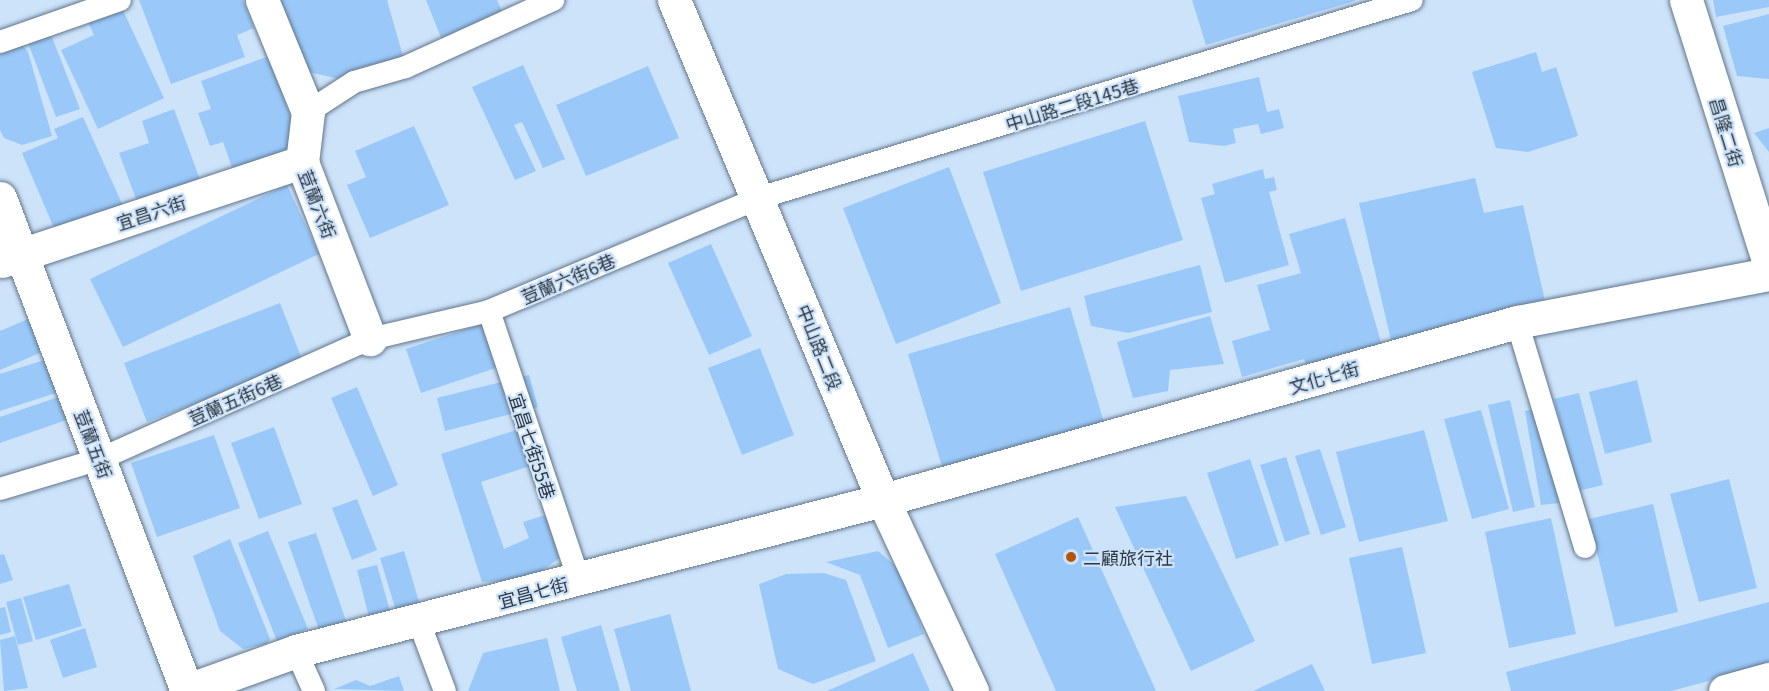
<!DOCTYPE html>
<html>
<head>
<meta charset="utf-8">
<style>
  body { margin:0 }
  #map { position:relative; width:1769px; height:691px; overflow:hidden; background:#cde3fa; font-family:Georgia,"Noto Sans TC",serif }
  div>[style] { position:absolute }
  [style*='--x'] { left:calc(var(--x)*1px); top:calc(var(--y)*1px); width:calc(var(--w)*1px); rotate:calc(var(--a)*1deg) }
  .building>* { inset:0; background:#9ac9f9 }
  .roads { filter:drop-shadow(0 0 2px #61758a) drop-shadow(0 0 2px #61758a) }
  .service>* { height:22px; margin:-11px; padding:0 11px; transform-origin:11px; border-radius:11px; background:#fff }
  .minor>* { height:33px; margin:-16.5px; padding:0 16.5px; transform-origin:16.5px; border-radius:16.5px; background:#fff }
  .tertiary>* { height:33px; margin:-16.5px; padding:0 16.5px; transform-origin:16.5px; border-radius:16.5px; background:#fff }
  .dots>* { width:16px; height:16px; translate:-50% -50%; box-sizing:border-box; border:3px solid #cde3fa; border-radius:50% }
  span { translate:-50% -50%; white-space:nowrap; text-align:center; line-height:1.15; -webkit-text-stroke:4.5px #cde3fa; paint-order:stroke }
  .street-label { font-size:18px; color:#2e3740 }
  .poi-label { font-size:18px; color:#2e3740 }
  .left { translate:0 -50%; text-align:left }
</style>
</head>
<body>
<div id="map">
  <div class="building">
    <div style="clip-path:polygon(139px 0,243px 0,254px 28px,237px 35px,245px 57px,171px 84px)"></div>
    <div style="clip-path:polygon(271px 0,387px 0,406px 67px,354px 82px,308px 72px)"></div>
    <div style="clip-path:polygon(426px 0,497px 0,503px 14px,442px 40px)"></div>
    <div style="clip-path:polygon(1192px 0,1355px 0,1355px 1px,1206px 45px)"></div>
    <div style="clip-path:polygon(1713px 0,1769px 0,1769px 7px,1716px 17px)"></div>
    <div style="clip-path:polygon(121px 6px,164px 98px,98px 129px,61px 50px,94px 35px,88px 22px)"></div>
    <div style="clip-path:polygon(1769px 14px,1769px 79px,1737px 76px,1723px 26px)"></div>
    <div style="clip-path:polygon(50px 32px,80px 109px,56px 117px,27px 40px)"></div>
    <div style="clip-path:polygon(20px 42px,28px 52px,52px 136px,22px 145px,4px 138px,0 130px,0 47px)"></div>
    <div style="clip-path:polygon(1536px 52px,1542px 72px,1556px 67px,1578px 136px,1528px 152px,1496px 148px,1472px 72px)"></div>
    <div style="clip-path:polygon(269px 56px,301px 146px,233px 170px,223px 142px,210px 146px,198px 113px,211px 109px,201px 81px)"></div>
    <div style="clip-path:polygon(523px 65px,565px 159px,543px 168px,522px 122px,514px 125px,536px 171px,515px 180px,472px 87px)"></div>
    <div style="clip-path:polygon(648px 66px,679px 138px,586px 176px,556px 105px)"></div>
    <div style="clip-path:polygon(1259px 77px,1267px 112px,1279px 109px,1284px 128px,1261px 134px,1258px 124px,1233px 129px,1236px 143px,1224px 146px,1189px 142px,1178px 96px)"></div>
    <div style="clip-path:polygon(174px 109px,202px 185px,139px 207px,119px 153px,149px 143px,142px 121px)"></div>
    <div style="clip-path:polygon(83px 117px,123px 206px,57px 235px,22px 153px,58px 138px,54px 129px)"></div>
    <div style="clip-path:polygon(1145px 121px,1183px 240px,1021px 291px,983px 172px)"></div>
    <div style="clip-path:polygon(414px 126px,449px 205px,370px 238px,347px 185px,366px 177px,355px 151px)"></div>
    <div style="clip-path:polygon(1769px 128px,1769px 152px,1754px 133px)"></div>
    <div style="clip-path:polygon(949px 167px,1001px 303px,896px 344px,843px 208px)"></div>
    <div style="clip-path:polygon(1263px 169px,1265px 179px,1274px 177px,1277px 190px,1269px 192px,1289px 265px,1225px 283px,1201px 198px,1215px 194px,1212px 184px)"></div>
    <div style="clip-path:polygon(1475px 178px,1484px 213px,1523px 205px,1548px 314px,1393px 349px,1359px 203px)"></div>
    <div style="clip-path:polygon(287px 185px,319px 254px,123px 347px,90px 279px)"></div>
    <div style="clip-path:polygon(1345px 218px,1383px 349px,1308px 370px,1304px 359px,1242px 377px,1232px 341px,1270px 330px,1257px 285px,1301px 273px,1289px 234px)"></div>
    <div style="clip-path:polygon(711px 244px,752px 336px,709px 355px,668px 263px)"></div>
    <div style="clip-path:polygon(1200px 265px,1212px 312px,1128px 333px,1091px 326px,1084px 296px)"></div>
    <div style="clip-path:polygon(280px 303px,303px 362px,147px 422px,124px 363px)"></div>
    <div style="clip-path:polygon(1070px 307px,1105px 426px,944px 473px,908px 354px)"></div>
    <div style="clip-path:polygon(1210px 316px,1224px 364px,1170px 370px,1168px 391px,1133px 398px,1117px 342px)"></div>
    <div style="clip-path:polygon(28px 319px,42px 352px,0 370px,0 331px)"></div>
    <div style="clip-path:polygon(482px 324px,496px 368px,421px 393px,406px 349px)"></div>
    <div style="clip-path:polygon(760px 348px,794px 435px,742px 455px,708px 368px)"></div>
    <div style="clip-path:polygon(54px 357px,65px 390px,0 411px,0 374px)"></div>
    <div style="clip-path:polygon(529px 375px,538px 407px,445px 431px,437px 398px)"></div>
    <div style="clip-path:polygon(1637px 380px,1652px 442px,1605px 454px,1589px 392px)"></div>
    <div style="clip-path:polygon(357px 387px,398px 485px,373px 496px,331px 398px)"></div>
    <div style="clip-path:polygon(70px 393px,78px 416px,0 443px,0 417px)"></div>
    <div style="clip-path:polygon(1579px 393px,1603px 485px,1578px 491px,1554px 399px)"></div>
    <div style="clip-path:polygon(1510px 400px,1535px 507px,1513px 512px,1488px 405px)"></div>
    <div style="clip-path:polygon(1545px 407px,1560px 503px,1541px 505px,1525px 411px)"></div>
    <div style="clip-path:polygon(1481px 410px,1509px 509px,1472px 519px,1444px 419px)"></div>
    <div style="clip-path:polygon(538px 423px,552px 459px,481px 482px,504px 549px,529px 538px,523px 522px,555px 512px,569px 551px,529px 580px,482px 582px,441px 454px)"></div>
    <div style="clip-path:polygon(274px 427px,302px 504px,259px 519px,231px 443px)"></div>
    <div style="clip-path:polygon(1424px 430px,1448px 521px,1359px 542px,1336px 452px)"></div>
    <div style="clip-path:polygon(214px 435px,240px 508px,157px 537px,131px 463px)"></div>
    <div style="clip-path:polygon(1320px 449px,1346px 527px,1321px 535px,1295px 456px)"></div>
    <div style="clip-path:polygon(1286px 457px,1310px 534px,1285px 542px,1260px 465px)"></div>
    <div style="clip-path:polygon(1250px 459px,1279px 545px,1236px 559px,1207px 473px)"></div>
    <div style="clip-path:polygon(1729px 479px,1757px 588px,1699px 602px,1670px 494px)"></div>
    <div style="clip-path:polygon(1186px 496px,1255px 641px,1191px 671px,1115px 507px)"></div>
    <div style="clip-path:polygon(357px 499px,377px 550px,352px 560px,332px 508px)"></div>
    <div style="clip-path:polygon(1653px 504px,1678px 612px,1615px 627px,1589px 519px)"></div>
    <div style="clip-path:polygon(1078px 517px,1156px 691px,1056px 691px,995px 554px)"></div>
    <div style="clip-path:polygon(1551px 518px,1576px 634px,1509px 648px,1485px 532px)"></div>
    <div style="clip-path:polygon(268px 531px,308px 629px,277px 641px,238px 543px)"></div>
    <div style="clip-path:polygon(316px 533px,347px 624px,320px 633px,288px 542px)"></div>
    <div style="clip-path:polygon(230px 539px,270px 639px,267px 644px,243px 649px,220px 631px,193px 556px)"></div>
    <div style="clip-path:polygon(1402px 547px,1426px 653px,1372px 664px,1349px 558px)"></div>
    <div style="clip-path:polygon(404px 551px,420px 605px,396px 611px,380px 558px)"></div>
    <div style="clip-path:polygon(878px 551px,900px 570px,924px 634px,888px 648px,860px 575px,826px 562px)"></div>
    <div style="clip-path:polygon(4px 554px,13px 580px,0 584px,0 555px)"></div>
    <div style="clip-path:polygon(377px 565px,390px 611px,369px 617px,357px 570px)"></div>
    <div style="clip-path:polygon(824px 573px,846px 580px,876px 661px,813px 684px,778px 669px,759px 584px,786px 574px)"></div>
    <div style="clip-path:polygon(69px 584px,82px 626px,36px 640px,23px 597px)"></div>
    <div style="clip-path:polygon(21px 598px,33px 641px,18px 645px,6px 602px)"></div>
    <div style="clip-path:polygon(1769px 602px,1769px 665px,1671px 691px,1511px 691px,1506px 672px)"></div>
    <div style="clip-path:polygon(5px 607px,11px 632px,0 635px,0 608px)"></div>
    <div style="clip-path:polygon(670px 614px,691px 691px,631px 691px,614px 629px)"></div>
    <div style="clip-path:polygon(601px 625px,620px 691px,577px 691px,561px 637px)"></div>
    <div style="clip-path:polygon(85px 628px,97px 667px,63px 678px,50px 640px)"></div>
    <div style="clip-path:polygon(15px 636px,28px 688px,4px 691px,0 640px)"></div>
    <div style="clip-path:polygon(547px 638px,560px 691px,468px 691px,483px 653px)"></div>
    <div style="clip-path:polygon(913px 653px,930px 691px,827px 691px)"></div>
    <div style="clip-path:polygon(1312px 664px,1325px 691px,1253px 691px)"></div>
    <div style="clip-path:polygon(399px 676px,404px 691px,334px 689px,356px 680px,370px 686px)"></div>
  </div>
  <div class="roads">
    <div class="service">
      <div style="--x:0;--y:42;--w:127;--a:-19.3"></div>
      <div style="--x:308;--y:112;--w:55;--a:-33.1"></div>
      <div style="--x:354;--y:82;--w:54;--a:-16.1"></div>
      <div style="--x:406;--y:67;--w:162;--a:-24.5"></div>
      <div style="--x:489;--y:311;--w:284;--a:71.5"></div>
      <div style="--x:1517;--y:322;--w:235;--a:73.2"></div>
      <div style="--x:0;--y:489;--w:104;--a:-16.7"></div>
      <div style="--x:100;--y:459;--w:295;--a:-24"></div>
      <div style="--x:370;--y:339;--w:122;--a:-13.2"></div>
      <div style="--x:489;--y:311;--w:293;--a:-22.7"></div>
      <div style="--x:759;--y:198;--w:682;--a:-16.87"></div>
      <div style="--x:419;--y:622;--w:74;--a:69.4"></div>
      <div style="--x:296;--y:651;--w:44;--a:65.8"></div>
    </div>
    <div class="minor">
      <div style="--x:262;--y:0;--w:121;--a:67.7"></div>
      <div style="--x:308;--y:112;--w:50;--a:96.8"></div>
      <div style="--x:302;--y:162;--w:190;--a:69"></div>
      <div style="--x:1686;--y:0;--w:277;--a:72.5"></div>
      <div style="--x:0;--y:198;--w:527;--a:69.23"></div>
      <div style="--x:2;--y:261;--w:316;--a:-18.3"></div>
      <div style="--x:185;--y:691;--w:118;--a:-19.8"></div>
      <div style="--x:296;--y:651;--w:606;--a:-14.43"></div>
      <div style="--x:883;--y:500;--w:659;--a:-15.68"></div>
      <div style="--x:1517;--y:322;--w:257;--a:-10.8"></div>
      <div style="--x:1725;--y:691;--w:46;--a:-15.3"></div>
    </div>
    <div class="tertiary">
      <div style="--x:674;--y:0;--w:542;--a:67.32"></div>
      <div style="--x:883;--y:500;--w:211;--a:65"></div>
    </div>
  </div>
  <div class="dots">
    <div style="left:1071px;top:557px;background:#b4550b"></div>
  </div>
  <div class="street-label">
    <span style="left:1072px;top:104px;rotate:-17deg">中山路二段145巷</span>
    <span style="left:1727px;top:132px;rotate:73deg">昌隆二街</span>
    <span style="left:318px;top:204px;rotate:69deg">荳蘭六街</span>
    <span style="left:151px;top:212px;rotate:-18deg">宜昌六街</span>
    <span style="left:568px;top:278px;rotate:-23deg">荳蘭六街6巷</span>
    <span style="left:820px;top:347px;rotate:68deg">中山路二段</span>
    <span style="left:1324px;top:377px;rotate:-16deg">文化七街</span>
    <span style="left:235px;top:399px;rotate:-24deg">荳蘭五街6巷</span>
    <span style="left:94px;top:444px;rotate:69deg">荳蘭五街</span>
    <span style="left:533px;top:446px;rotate:72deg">宜昌七街55巷</span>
    <span style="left:533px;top:592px;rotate:-15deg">宜昌七街</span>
  </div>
  <div class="poi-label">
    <span class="left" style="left:1083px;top:557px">二顧旅行社</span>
  </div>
</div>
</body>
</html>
